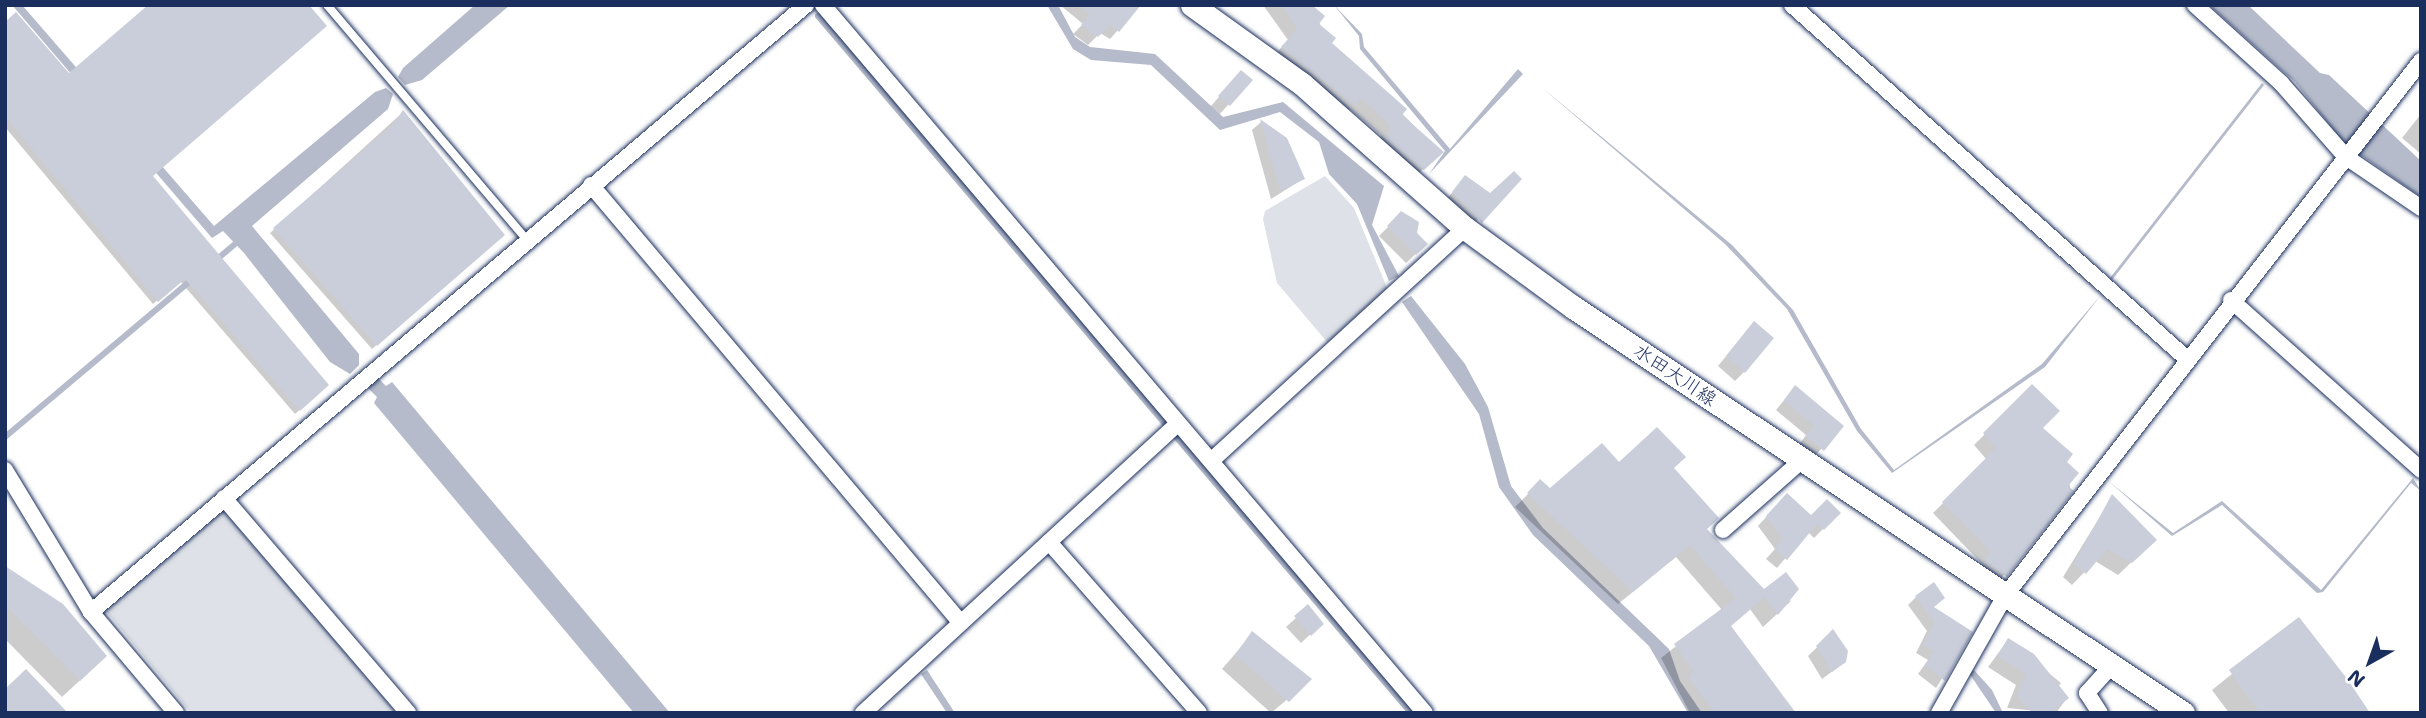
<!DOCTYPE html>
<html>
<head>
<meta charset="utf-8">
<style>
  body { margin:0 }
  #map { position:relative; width:2426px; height:718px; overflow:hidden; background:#fff; font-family:"Shantell Sans","Klee One",sans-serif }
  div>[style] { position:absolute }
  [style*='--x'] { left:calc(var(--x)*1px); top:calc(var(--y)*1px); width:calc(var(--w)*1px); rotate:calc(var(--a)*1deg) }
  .green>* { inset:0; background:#dee1e7 }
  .water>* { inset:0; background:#b5bbca }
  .shadow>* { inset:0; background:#0003 }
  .stream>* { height:6px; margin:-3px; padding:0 3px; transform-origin:3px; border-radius:3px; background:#b5bbca }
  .building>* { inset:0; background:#caceda }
  .roads { filter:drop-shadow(0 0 2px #1b2f5e) drop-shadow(0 0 2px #1b2f5e) }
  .lane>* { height:8px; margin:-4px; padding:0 4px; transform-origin:4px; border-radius:4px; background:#fff }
  .street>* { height:16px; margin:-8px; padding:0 8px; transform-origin:8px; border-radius:8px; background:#fff }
  .secondary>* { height:23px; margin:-11.5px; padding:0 11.5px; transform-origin:11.5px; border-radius:11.5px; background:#fff }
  span { translate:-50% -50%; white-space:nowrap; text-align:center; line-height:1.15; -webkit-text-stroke:5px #fff; paint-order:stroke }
  .street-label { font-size:19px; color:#1b2f5e }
  .frame { position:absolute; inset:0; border:7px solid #1b2f5e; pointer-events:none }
  .north { position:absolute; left:2335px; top:627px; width:70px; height:70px; -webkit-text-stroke:5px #fff; paint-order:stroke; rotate:220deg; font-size:19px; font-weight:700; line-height:28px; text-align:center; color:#1b2f5e }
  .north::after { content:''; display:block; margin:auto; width:24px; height:32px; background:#1b2f5e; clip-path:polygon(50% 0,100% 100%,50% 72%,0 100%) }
</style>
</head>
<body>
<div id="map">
  <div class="green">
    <div style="clip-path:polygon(1325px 176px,1354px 208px,1388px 290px,1328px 343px,1277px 283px,1263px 219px,1265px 211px)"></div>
    <div style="clip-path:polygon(224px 508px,398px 713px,191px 713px,105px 610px)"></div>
  </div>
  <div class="water">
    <div style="clip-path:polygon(12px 5px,22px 5px,214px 226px,375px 92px,386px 88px,393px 94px,388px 109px,252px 226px,359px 354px,359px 365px,350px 374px,330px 362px,244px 253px,223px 231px,212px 238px)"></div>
    <div style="clip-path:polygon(475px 5px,510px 5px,422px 80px,405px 85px,398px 77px,403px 68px)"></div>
    <div style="clip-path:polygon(1047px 5px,1058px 5px,1075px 37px,1090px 47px,1155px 54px,1223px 117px,1283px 102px,1384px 186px,1372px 225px,1399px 276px,1389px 281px,1357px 204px,1329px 174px,1319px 142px,1280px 112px,1220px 130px,1151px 65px,1091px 60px,1073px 49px)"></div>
    <div style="clip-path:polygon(1334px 5px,1362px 34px,1364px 47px,1450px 149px,1518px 69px,1523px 74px,1429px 174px,1445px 151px,1360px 49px,1359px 36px)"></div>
    <div style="clip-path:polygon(2209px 5px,2248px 5px,2320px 73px,2329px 75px,2421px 161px,2421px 197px,2344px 143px,2295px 82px)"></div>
    <div style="clip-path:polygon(2262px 83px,2264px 85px,2112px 280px,2110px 278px)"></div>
    <div style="clip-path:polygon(1539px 85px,1732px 245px,1793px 310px,1861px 429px,1894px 470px,2042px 364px,2101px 295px,2045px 367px,1892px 473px,1857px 431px,1787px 309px,1725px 244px)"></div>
    <div style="clip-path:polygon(1411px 296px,1465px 364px,1488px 407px,1511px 486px,1543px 528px,1669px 649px,1680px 681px,1702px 713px,1688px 713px,1649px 646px,1533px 535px,1499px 487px,1479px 414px,1402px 302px)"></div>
    <div style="clip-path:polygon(378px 378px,386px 386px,392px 382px,670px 713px,634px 713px,374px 403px,377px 397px,368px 388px)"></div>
    <div style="clip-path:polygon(2413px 478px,2421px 491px,2411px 483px,2323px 592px,2317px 593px,2222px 505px,2172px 536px,2107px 480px,2173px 533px,2222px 501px,2321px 590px)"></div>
    <div style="clip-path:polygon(927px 670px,955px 713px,947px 713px,921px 674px)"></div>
    <div style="clip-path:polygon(1974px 670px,1992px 690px,2003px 713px,1996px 713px,1969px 673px)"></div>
  </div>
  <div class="shadow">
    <div style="clip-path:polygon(1060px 5px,1126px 5px,1118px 30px,1110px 39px,1100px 33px,1088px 45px,1073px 34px,1083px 24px)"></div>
    <div style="clip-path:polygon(1263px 5px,1310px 5px,1330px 43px,1441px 152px,1413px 179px,1378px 150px,1381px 135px,1350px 109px,1344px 115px,1272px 58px,1288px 40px)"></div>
    <div style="clip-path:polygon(5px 24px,69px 76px,327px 385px,295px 414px,180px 281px,153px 304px,5px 127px)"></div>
    <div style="clip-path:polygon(1250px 80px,1220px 114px,1211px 106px,1232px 82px)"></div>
    <div style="clip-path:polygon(403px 112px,499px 239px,372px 349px,270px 233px)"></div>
    <div style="clip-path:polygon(2421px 114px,2421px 154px,2402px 138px)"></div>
    <div style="clip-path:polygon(1261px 122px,1286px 139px,1303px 179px,1271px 199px,1252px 130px)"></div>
    <div style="clip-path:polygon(1465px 178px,1491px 196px,1472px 230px,1444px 202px)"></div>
    <div style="clip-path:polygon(1401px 214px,1426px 244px,1406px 263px,1379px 236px)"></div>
    <div style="clip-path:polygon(1745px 333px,1744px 372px,1735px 381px,1718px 366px)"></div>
    <div style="clip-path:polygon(1795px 387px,1842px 426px,1813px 458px,1798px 446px,1806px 435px,1776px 410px)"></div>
    <div style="clip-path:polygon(2032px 387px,2041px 428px,2065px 462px,2071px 491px,1995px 586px,1975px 571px,1982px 564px,1933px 513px,1987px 460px,1974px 445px)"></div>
    <div style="clip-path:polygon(1619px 464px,1672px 468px,1705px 530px,1764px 591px,1791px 601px,1763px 627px,1750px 609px,1729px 627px,1795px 713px,1690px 713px,1661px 658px,1722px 610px,1676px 557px,1618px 604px,1515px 507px,1540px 482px,1550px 491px)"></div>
    <div style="clip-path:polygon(2112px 497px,2142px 552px,2118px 575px,2095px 561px,2072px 585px,2063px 577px)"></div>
    <div style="clip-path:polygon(1778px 504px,1811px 517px,1839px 513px,1814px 538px,1808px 532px,1777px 568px,1766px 559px,1775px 549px,1758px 526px)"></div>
    <div style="clip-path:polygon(5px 568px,88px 673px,62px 697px,5px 639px)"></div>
    <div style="clip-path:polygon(1916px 597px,1971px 632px,1936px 688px,1918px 674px,1928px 660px,1916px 653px,1927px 631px,1908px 605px)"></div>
    <div style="clip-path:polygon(1308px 607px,1321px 624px,1301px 643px,1286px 627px)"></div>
    <div style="clip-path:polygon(2299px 620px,2367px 713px,2229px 713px,2212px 690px)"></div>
    <div style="clip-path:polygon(1833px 632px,1845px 662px,1822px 679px,1808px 656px)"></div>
    <div style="clip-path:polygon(1253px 633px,1296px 692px,1271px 713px,1222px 669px)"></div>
    <div style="clip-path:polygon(2008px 640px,2061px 683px,2057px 688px,2067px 698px,2056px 713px,2007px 708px,2016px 685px,1988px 667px)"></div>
  </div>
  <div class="stream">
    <div style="--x:818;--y:16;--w:915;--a:49.61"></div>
    <div style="--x:216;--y:260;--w:26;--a:-40"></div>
    <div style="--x:5;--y:437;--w:247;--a:-40.1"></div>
  </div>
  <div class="building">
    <div style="clip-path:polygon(148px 5px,309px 5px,327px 26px,153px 176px,329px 385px,300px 411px,185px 279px,158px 302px,5px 116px,5px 22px,16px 12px,69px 73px)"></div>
    <div style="clip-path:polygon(1079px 5px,1141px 5px,1119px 32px,1110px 25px,1098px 37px,1081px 25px,1090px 15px)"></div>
    <div style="clip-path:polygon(1282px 5px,1312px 5px,1325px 16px,1319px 24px,1336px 38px,1332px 43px,1407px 109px,1402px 115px,1444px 152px,1424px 170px,1387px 139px,1390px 125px,1361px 99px,1355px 106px,1281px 47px,1297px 29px)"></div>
    <div style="clip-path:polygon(1241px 70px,1253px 80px,1230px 106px,1218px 96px)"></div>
    <div style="clip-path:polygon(403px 110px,505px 235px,377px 346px,273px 228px,394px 124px)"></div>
    <div style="clip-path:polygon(1260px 119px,1287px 138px,1305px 179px,1280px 191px)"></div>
    <div style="clip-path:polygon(1514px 171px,1522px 179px,1482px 223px,1452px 192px,1465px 175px,1490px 193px)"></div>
    <div style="clip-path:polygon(1401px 211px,1419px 222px,1417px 233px,1428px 244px,1416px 255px,1387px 226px)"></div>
    <div style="clip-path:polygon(1754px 321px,1774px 338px,1745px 373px,1726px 356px)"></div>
    <div style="clip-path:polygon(2032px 384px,2060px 411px,2043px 428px,2073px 454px,2067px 462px,2079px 473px,2068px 486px,2074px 491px,2007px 577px,1984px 560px,1991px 552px,1942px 502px,1996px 448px,1983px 433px)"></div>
    <div style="clip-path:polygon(1795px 385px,1844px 426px,1824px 451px,1805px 436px,1814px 426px,1784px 400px)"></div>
    <div style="clip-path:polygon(1657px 427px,1686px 457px,1674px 468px,1719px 518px,1707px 529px,1764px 589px,1786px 572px,1799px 589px,1778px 615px,1765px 597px,1731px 626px,1796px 713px,1715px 713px,1688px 677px,1694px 672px,1674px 644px,1736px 598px,1690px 545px,1633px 592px,1527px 493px,1540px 479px,1550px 488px,1602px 443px,1619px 462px)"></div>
    <div style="clip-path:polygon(1787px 493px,1811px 515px,1827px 499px,1841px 513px,1824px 530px,1817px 524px,1787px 560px,1774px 549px,1783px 539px,1766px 516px)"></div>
    <div style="clip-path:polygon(2112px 494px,2157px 540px,2132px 563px,2107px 549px,2086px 574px,2074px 564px)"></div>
    <div style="clip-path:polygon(5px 566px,63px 604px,107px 656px,80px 681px,5px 605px)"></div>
    <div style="clip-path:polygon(1934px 582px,1945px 598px,1934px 607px,1973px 632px,1945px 681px,1925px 665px,1934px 651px,1923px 645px,1935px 622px,1915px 596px)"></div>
    <div style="clip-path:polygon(1308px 604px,1324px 624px,1311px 636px,1294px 616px)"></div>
    <div style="clip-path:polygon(2299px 617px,2348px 680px,2370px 713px,2260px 713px,2229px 670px)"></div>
    <div style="clip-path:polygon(1833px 629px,1848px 651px,1846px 662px,1832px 672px,1816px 646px)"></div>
    <div style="clip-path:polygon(1252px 631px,1312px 679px,1289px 702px,1235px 655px)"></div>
    <div style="clip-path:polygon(2008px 638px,2034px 654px,2069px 698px,2050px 713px,2033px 713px,2017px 697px,2026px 674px,1997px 656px)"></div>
    <div style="clip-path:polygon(26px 669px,68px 713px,5px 713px,5px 689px)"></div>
  </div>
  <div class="roads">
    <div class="lane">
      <div style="--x:327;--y:5;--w:307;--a:49.6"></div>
    </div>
    <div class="street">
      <div style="--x:823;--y:5;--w:929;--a:49.63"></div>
      <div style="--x:1792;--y:5;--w:530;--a:41.87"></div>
      <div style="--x:2195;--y:5;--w:116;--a:42.2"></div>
      <div style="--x:2281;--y:83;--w:98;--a:48.7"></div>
      <div style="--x:2346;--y:157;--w:91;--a:34.2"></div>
      <div style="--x:591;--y:185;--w:573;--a:49.81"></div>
      <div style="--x:2231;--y:300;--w:255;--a:41.8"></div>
      <div style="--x:1211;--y:461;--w:345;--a:-42.5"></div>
      <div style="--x:5;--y:470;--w:166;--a:58.8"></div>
      <div style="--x:91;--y:612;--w:132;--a:49.9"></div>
      <div style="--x:224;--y:498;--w:283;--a:49.4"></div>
      <div style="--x:1723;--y:530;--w:106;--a:-41.5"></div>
      <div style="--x:1049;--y:542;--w:227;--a:48.7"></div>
      <div style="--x:91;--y:612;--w:938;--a:-40.33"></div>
      <div style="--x:863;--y:713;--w:428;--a:-42.6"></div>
      <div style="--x:1939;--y:713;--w:134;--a:-60.6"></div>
      <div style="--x:2005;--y:596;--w:678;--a:-52.13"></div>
      <div style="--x:2100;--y:713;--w:24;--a:-123"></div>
      <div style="--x:2087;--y:693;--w:36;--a:-48"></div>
    </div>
    <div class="secondary">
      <div style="--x:1192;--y:5;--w:135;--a:35.7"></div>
      <div style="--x:1302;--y:84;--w:217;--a:41.5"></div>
      <div style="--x:1465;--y:228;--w:134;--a:36.2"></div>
      <div style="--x:1573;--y:307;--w:733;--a:33.65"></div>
    </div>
  </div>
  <div class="street-label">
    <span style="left:1675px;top:375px;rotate:34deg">水田大川線</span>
  </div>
  <div class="frame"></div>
  <div class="north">N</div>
</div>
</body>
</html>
